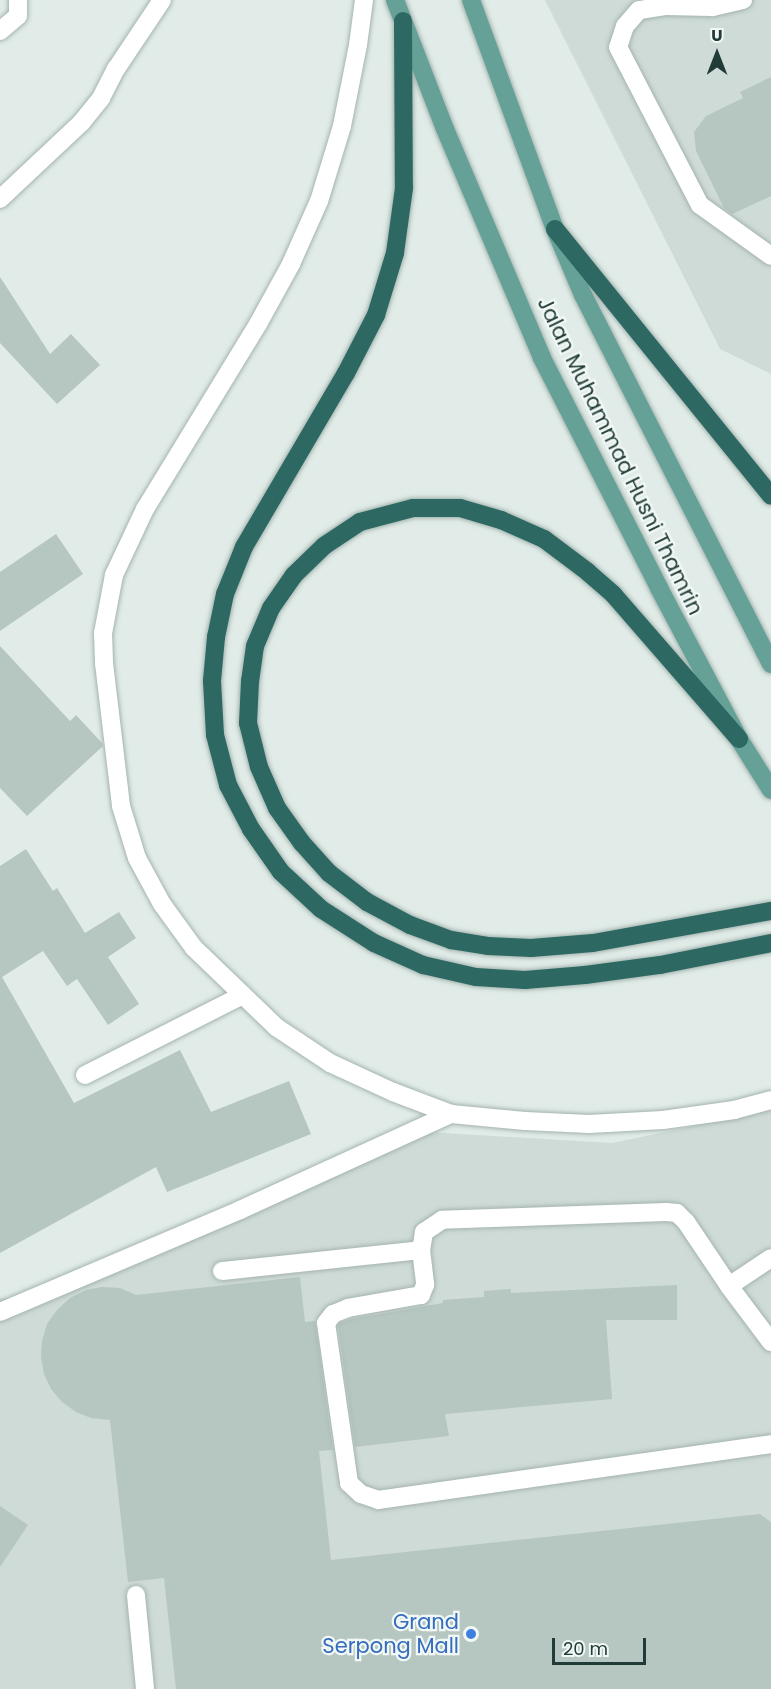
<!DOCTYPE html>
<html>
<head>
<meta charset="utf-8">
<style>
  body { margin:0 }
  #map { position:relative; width:771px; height:1689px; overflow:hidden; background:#e1ece8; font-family:Poppins,sans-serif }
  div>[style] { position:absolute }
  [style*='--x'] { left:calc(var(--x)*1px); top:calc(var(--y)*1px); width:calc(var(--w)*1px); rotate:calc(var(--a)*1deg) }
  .built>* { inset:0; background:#cfdbd7 }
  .building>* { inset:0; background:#b6c6c1 }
  .roads { filter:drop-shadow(0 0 2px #a4b4b0) drop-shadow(0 0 2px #a4b4b0) }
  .minor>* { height:18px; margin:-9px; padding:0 9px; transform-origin:9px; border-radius:9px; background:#fff }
  .major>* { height:18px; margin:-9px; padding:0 9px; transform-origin:9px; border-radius:9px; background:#65a197 }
  .highway>* { height:18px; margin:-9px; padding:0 9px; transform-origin:9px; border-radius:9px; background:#2d6962 }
  .dots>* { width:16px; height:16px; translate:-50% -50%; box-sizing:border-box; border:3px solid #f1f8f5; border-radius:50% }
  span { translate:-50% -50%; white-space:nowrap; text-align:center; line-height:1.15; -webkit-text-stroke:4.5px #f1f8f5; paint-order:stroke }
  .street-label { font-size:21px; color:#213c38 }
  .shop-label { font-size:21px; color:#366cbe }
  .right { translate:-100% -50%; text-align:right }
  .north { position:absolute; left:687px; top:24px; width:60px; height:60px; -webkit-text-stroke:4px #f1f8f5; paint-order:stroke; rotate:0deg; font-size:16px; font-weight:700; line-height:24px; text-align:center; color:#213c38 }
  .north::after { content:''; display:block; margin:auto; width:21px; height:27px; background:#213c38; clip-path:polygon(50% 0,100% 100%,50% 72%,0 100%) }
  .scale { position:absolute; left:552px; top:1638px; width:94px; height:27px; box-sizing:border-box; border:3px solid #213c38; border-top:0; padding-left:8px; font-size:18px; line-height:21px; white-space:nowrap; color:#213c38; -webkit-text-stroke:4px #f1f8f5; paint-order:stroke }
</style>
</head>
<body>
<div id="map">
  <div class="built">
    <div style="clip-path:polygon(545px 0,771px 0,771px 374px,720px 349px)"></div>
    <div style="clip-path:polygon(771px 1110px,771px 1689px,0 1689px,0 1298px,17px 1299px,426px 1132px,612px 1143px)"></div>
  </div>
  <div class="building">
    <div style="clip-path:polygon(771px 77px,771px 196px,732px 214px,724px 208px,696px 151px,694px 132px,706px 116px,743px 98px,740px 92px)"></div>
    <div style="clip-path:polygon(0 277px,50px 354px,71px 334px,100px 365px,57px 404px,0 343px)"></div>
    <div style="clip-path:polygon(56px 534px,83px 574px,0 631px,0 572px)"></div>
    <div style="clip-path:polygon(0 646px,70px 721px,76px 715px,102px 743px,103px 746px,27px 816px,0 788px)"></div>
    <div style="clip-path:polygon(26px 849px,53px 891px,57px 888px,85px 933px,119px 912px,136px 938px,108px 957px,139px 1004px,108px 1025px,77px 979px,67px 986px,43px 951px,2px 977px,74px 1103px,180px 1050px,211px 1112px,289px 1081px,311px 1134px,167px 1192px,156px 1167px,0 1253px,0 866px)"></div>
    <div style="clip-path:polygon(300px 1277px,305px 1322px,315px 1321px,333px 1450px,319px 1451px,331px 1560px,760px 1514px,771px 1522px,771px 1689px,176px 1689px,164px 1578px,128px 1582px,110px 1420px,91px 1418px,76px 1412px,62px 1402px,51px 1389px,44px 1374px,41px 1357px,42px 1341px,47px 1324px,57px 1310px,70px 1298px,86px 1290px,102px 1287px,120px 1288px,136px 1295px)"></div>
    <div style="clip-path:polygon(677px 1285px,677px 1320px,606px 1320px,612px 1399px,445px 1414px,449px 1436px,355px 1447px,338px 1326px,340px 1323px,351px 1319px,443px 1303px,443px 1300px,484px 1297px,484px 1291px,511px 1289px,511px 1293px)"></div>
    <div style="clip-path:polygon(0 1506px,28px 1525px,0 1567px)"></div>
  </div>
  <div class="roads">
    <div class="minor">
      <div style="--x:364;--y:0;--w:45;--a:97.6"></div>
      <div style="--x:358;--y:45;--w:83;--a:101.2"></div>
      <div style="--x:342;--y:126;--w:78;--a:107"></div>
      <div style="--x:319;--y:201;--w:69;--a:114"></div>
      <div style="--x:291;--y:264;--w:68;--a:118.8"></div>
      <div style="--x:258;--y:324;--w:217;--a:121.4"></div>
      <div style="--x:145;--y:509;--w:73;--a:115.2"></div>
      <div style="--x:114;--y:575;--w:59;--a:100.7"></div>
      <div style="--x:103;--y:633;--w:30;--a:88"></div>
      <div style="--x:104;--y:663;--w:144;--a:83.2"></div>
      <div style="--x:121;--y:806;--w:54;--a:72.9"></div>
      <div style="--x:137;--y:858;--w:52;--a:61.5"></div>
      <div style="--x:162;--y:904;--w:54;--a:54"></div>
      <div style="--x:194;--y:948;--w:114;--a:43.9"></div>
      <div style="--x:276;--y:1027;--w:65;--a:33.7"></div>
      <div style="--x:330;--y:1063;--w:69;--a:24.7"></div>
      <div style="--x:393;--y:1092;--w:62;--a:20.8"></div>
      <div style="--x:451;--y:1114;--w:74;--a:5.4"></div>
      <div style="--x:525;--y:1121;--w:64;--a:2.7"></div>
      <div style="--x:589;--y:1124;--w:74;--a:-3.1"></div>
      <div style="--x:663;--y:1120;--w:72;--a:-8"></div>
      <div style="--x:734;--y:1110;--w:38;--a:-15"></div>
      <div style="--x:743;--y:0;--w:32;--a:167"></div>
      <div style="--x:712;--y:7;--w:47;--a:-178.8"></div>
      <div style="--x:665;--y:6;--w:26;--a:171"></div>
      <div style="--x:639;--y:10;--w:21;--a:131"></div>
      <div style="--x:625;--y:26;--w:22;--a:108"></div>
      <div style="--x:618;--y:47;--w:178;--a:62.6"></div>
      <div style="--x:700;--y:205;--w:87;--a:35.7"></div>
      <div style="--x:0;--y:31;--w:23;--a:-40"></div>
      <div style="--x:18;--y:16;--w:16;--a:-90"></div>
      <div style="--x:0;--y:199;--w:111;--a:-43.2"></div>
      <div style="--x:81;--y:123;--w:32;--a:-51"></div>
      <div style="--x:101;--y:98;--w:33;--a:-63"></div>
      <div style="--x:116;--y:69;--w:83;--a:-56.3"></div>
      <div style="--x:85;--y:1075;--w:177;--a:-26.9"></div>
      <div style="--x:222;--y:1271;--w:200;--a:-6"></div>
      <div style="--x:729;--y:1286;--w:50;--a:-33.7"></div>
      <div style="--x:0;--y:1312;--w:261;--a:-23"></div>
      <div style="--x:240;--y:1210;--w:232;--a:-24.5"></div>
      <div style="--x:771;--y:1342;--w:70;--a:-126.9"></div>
      <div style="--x:729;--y:1286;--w:77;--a:-123.9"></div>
      <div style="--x:686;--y:1222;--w:13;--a:-135"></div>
      <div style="--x:677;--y:1213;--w:11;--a:-175"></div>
      <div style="--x:666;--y:1212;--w:224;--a:178"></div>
      <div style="--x:442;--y:1220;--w:22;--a:146"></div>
      <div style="--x:424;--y:1232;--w:18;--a:99"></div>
      <div style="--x:421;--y:1250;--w:35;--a:83"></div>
      <div style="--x:425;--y:1285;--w:11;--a:112"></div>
      <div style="--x:421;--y:1295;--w:74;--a:169.9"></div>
      <div style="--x:348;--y:1308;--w:16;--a:158"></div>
      <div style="--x:333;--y:1314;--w:11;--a:128"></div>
      <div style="--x:326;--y:1323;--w:162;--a:81.8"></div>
      <div style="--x:349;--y:1483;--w:16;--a:43"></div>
      <div style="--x:361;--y:1494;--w:18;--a:19"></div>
      <div style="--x:378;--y:1500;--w:397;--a:-8.1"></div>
      <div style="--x:136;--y:1595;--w:94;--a:84.5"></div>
    </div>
    <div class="major">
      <div style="--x:395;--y:0;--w:138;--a:68.8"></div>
      <div style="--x:445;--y:129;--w:249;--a:67"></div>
      <div style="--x:542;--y:358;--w:258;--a:63"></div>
      <div style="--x:659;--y:588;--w:171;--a:62.1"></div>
      <div style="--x:739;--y:739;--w:60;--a:57.9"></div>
      <div style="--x:471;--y:0;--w:244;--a:69.9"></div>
      <div style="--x:555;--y:229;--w:72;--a:67"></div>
      <div style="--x:583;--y:295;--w:414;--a:63"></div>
    </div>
    <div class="highway">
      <div style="--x:403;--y:21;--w:167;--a:89.7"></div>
      <div style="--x:404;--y:188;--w:66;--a:97.9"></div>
      <div style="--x:395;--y:253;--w:65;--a:107"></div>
      <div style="--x:376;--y:315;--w:65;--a:117.3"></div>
      <div style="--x:346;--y:373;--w:202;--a:120.4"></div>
      <div style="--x:244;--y:547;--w:51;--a:112"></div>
      <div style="--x:225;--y:594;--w:44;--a:101.8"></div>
      <div style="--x:216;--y:637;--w:44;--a:95.2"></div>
      <div style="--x:212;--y:681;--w:54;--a:86.8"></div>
      <div style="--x:215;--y:735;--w:52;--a:75.4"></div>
      <div style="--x:228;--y:785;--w:50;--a:62.4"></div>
      <div style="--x:251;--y:829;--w:52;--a:55.1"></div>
      <div style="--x:281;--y:872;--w:54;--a:42.8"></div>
      <div style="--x:321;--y:909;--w:63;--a:32.7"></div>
      <div style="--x:374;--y:943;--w:54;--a:24.2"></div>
      <div style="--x:423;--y:965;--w:54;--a:12.8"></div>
      <div style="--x:476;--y:977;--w:49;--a:3.5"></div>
      <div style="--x:525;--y:980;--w:60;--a:-4.8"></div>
      <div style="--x:585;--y:975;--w:76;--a:-7.6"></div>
      <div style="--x:660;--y:965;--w:113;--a:-11.2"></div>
      <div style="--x:555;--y:229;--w:343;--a:51"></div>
      <div style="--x:739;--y:739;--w:192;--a:-131"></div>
      <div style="--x:613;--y:594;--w:33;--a:-139"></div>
      <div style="--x:588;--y:572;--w:55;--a:-143.1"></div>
      <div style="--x:544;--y:539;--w:47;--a:-156.2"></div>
      <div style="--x:501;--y:520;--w:43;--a:-163.7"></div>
      <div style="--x:460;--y:508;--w:47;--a:180"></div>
      <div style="--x:413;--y:508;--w:55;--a:165.2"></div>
      <div style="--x:360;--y:522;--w:43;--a:146.3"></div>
      <div style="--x:324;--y:546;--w:42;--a:136"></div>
      <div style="--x:294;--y:575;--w:40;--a:124.9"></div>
      <div style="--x:271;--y:608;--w:41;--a:112.8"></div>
      <div style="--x:255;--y:646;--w:35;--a:98"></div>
      <div style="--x:250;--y:681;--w:42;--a:92.7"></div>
      <div style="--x:248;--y:723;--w:45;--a:76"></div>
      <div style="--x:259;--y:767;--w:45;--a:66.3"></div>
      <div style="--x:277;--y:808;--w:43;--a:54.5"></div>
      <div style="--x:302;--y:843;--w:40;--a:48"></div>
      <div style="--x:329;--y:873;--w:48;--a:37.3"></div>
      <div style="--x:367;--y:902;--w:49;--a:28.1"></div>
      <div style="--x:410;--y:925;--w:44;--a:20.1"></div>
      <div style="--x:451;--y:940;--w:37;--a:9"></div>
      <div style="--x:488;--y:946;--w:43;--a:2.7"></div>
      <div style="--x:531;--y:948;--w:62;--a:-4.6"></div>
      <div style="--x:593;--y:943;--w:181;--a:-10.2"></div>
    </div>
  </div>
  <div class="dots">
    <div style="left:471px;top:1634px;background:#3f7fe0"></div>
  </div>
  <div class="street-label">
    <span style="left:620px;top:456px;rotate:64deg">Jalan Muhammad Husni Thamrin</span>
  </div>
  <div class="shop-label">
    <span class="right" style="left:459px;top:1634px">Grand<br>Serpong Mall</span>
  </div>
  <div class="north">U</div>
  <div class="scale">20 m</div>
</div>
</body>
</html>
